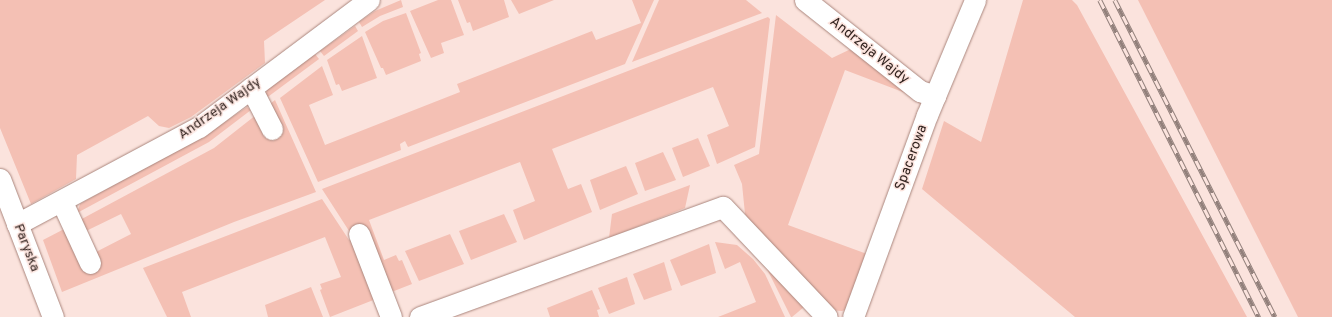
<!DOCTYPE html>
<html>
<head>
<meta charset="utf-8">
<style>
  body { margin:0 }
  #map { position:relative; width:1332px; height:317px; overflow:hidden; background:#fbe3dd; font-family:Overpass,sans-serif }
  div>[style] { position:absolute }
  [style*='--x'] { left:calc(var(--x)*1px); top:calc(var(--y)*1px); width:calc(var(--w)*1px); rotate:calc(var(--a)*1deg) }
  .green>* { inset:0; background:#f4c0b4 }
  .roads { filter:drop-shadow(0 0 1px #aa867d) drop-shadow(0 0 1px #aa867d) }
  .street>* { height:21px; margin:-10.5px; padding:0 10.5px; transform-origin:10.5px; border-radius:10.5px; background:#fff }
  .rail>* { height:4.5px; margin-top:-2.25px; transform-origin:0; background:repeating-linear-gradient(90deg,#fbe3dd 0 9px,#92807b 0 18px); box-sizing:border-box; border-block:1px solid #92807b }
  span { translate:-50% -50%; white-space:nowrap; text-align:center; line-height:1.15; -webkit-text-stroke:3px #fbe3dd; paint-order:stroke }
  .street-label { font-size:14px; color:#322420 }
</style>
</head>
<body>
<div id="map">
  <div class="green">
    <div style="clip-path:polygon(0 0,325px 0,264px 41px,265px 63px,191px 117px,169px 128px,159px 126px,148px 116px,77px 155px,76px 179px,31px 204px,0 128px)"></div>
    <div style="clip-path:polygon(401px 0,403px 7px,380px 16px,362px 27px,359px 22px,375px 11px)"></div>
    <div style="clip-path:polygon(438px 0,451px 0,464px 35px,441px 43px,444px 53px,431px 58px,410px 11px)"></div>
    <div style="clip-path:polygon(458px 0,504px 0,509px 17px,473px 31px,470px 22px,467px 23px)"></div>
    <div style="clip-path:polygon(511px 0,554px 0,519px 14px)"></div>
    <div style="clip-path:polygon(632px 0,654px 0,625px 64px,408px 147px,405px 141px,400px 144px,401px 150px,318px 182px,280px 98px,322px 66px,333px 95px,309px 105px,325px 145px,460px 92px,457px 84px,592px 31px,596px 40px,641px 23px)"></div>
    <div style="clip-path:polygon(659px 0,746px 0,762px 13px,632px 62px)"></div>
    <div style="clip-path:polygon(1023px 0,1072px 0,1077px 5px,1247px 317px,1075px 317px,922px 189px,944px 121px,981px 142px)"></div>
    <div style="clip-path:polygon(1138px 0,1332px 0,1332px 317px,1298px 317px)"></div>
    <div style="clip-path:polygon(406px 13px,421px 53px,419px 54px,421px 61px,386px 75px,383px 68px,381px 68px,365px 32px,383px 21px)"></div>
    <div style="clip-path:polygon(776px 15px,832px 58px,853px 48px,908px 94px,845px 70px,788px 225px,867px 254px,848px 309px,842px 311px,828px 310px,751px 225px,745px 214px,742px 184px,734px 165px,759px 154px)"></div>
    <div style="clip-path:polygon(768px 17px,770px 19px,755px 147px,717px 164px,707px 135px,729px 126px,713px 87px,552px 149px,568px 189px,581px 184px,592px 212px,524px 240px,513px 210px,535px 201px,520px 162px,369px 220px,384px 260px,396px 255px,399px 261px,402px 260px,412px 284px,389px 293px,322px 189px)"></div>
    <div style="clip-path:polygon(355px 26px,358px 31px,324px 56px,320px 51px)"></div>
    <div style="clip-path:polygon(362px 36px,377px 78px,342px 91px,339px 84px,336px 85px,327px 60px)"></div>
    <div style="clip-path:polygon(315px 54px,319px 59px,265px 99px,267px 90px)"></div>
    <div style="clip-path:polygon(275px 100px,316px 192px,234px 222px,62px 292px,43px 240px,68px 227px,92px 254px,131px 234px,121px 214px,84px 232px,78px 221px,214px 148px)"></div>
    <div style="clip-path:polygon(247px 107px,251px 110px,209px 142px,77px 213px,80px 204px,85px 201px,205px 135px)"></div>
    <div style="clip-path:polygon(698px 138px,710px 166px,683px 177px,672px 148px)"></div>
    <div style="clip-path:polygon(663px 152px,676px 180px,645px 191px,635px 163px)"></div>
    <div style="clip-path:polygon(626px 166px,638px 194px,600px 210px,590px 180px)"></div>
    <div style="clip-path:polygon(690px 185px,685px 208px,609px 238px,612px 214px)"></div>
    <div style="clip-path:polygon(322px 199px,349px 240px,353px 239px,376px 299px,330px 317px,320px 290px,322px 289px,320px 284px,341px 277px,325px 237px,182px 292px,191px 317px,167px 317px,143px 268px)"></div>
    <div style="clip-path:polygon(504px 214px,517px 242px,471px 260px,459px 231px)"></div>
    <div style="clip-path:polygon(450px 234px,464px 264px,419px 281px,405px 251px)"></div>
    <div style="clip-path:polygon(715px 242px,737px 245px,753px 259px,765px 274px,785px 317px,718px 317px,756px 302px,740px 262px,725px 269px)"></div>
    <div style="clip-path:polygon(709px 244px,716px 273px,681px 286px,670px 260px)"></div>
    <div style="clip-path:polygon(762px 259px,804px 307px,792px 317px,791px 317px)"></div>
    <div style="clip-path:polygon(664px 262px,672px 290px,644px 300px,633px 274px)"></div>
    <div style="clip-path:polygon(627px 277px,635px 304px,609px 314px,598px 288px)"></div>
    <div style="clip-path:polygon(311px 287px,323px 317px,268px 317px,265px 305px)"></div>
    <div style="clip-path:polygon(592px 290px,600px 309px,597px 310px,599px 317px,550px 317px,547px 308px)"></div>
  </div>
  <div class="roads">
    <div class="street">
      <div style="--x:805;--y:0;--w:147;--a:38.4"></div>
      <div style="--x:920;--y:91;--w:16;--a:18"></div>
      <div style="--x:251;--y:88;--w:46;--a:62.9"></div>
      <div style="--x:0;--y:179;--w:148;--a:69"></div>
      <div style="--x:62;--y:202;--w:67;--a:65.3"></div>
      <div style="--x:17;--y:224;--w:206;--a:-28.1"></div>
      <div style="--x:199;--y:127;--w:212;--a:-36.8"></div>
      <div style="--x:359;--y:234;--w:89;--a:68.9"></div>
      <div style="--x:420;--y:317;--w:322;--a:-20"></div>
      <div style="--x:723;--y:207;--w:151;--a:46.6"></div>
      <div style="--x:853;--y:317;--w:215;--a:-69.9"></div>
      <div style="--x:927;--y:115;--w:125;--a:-67.3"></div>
    </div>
  </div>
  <div class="rail">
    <div style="--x:1100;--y:0;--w:355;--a:63.4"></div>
    <div style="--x:1115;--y:0;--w:355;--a:63.2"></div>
  </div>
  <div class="street-label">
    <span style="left:869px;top:51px;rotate:39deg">Andrzeja Wajdy</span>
    <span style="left:220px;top:109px;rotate:-35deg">Andrzeja Wajdy</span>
    <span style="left:912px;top:158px;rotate:-70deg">Spacerowa</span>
    <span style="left:26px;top:248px;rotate:69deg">Paryska</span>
  </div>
</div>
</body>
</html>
